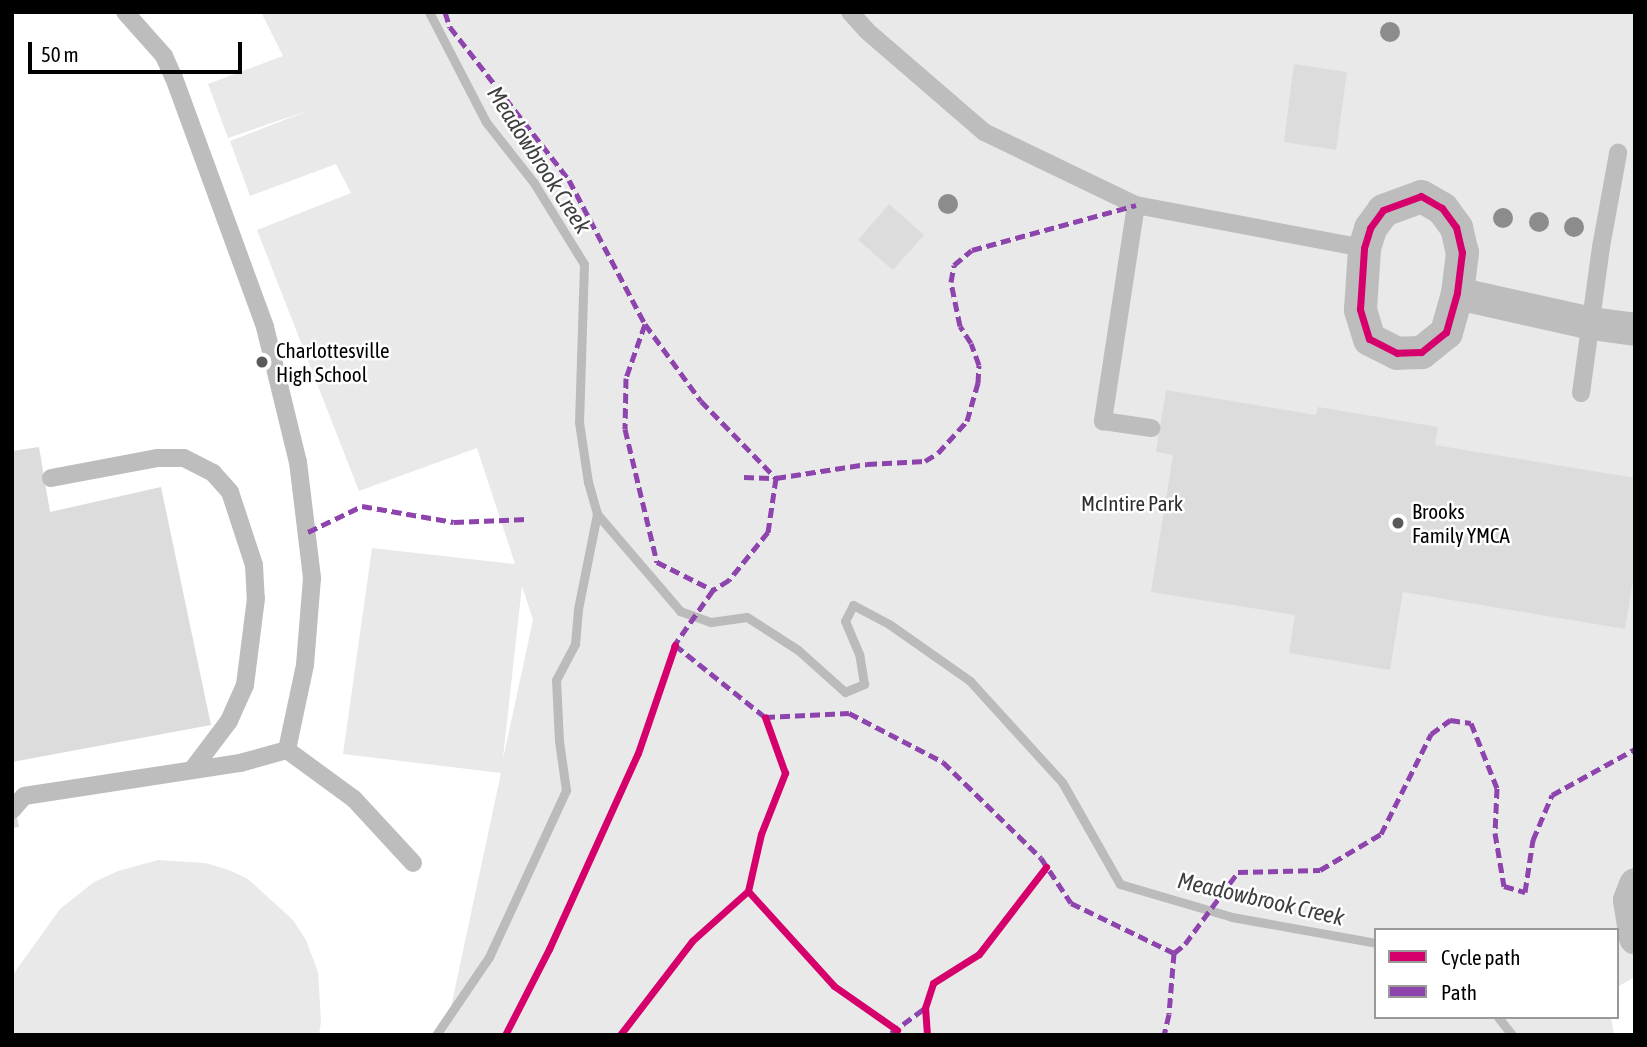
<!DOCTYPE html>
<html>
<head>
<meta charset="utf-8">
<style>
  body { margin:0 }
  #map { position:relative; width:1647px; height:1047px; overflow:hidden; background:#fff; font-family:"Asap Condensed",sans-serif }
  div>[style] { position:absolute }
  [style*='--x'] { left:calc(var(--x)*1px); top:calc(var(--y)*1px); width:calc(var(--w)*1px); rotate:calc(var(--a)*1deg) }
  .green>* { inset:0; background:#e9e9e9 }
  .stream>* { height:9px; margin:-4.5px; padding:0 4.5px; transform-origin:4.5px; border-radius:4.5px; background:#bbb }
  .building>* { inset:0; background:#dcdcdc }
  .service>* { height:18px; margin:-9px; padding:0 9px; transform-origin:9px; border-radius:9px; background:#bdbdbd }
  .minor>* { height:33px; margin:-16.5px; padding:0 16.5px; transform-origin:16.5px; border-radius:16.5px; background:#bdbdbd }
  .quiet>* { height:5px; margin-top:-2.5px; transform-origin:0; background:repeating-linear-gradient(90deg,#8e44ad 0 10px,transparent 0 15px) }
  .cycleway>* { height:7px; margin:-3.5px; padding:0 3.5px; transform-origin:3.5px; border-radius:3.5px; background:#d6006c }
  .trees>* { width:20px; height:20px; margin:-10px; border-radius:50%; background:#8c8c8c }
  .dots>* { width:19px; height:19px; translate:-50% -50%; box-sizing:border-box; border:4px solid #fff; border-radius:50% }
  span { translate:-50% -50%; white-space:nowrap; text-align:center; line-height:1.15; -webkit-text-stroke:5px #fff; paint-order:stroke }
  .poi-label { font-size:21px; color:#000 }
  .left { translate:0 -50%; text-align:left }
  .park-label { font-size:21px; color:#2e2e2e }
  .water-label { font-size:23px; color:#3f3f3f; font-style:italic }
  .frame { position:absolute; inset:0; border:14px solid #000; pointer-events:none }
  .legend { position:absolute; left:1374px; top:928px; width:245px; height:91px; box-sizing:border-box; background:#fff; border:2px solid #999; margin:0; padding:9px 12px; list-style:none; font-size:21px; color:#000 }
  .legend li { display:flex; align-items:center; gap:14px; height:35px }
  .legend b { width:35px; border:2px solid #999 }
  .scale { position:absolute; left:28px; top:42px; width:214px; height:32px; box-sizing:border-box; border:4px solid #000; border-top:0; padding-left:9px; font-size:21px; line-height:24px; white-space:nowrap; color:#000; -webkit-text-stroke:5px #fff; paint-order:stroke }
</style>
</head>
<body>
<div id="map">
  <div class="green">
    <div style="clip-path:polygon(evenodd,261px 12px,1635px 12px,1635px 977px,1617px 987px,1617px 930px,1376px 930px,1376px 1017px,1611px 1017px,1614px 1035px,436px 1035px,448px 1021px,501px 773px,343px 754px,372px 548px,515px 564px,477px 448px,359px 491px,257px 230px,351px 193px,336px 164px,250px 196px,230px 141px,310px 110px,228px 138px,208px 84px,283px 56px,261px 12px,522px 586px,533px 620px,503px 759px,503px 758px,522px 586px)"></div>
    <div style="clip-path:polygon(158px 860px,205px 863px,229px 870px,248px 879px,293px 920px,306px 940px,318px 972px,321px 1021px,319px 1035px,12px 1035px,12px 976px,60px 909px,94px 882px,118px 871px)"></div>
  </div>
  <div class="stream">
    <div style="--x:429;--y:12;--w:124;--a:62.6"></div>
    <div style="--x:486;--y:122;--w:78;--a:51.8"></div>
    <div style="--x:534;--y:183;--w:95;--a:58.3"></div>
    <div style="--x:584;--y:264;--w:158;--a:91.8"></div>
    <div style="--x:579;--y:422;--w:61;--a:81.5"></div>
    <div style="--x:588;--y:482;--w:33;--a:74"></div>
    <div style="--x:597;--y:514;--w:128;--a:49.4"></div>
    <div style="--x:680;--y:611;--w:33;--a:20"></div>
    <div style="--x:711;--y:622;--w:36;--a:-8"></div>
    <div style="--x:747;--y:617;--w:61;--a:32.9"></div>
    <div style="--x:798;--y:650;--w:63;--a:41.8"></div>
    <div style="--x:845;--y:692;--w:21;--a:-23"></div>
    <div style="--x:864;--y:684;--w:30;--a:-99"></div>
    <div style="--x:859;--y:654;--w:36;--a:-113"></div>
    <div style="--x:845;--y:621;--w:18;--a:-63"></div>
    <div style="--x:853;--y:605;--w:41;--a:27.8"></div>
    <div style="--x:889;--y:624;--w:99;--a:35.1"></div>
    <div style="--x:970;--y:681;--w:137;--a:47.7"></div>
    <div style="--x:1062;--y:782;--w:117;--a:60.4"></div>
    <div style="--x:1120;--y:884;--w:117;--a:16.4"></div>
    <div style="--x:1232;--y:917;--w:146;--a:10.2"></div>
    <div style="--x:1498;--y:1017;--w:23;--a:52"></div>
    <div style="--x:436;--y:1035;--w:94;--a:-55.8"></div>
    <div style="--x:489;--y:957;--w:184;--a:-65.2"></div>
    <div style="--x:566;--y:790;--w:49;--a:-98.1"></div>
    <div style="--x:559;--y:741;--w:61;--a:-92.8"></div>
    <div style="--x:556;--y:680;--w:41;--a:-62.2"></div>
    <div style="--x:575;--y:644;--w:35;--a:-85"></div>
    <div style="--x:578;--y:609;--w:97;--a:-78.7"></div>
  </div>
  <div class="building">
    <div style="clip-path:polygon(1294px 64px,1347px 72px,1336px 150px,1284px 142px)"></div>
    <div style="clip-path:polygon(889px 204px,924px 235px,893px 270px,858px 240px)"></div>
    <div style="clip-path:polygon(1166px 390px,1316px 415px,1318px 407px,1438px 427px,1435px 445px,1635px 478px,1635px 568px,1625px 629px,1403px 592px,1390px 670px,1289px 653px,1295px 615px,1151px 592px,1173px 455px,1156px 452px)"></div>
    <div style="clip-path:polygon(39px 447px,50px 512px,161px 487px,211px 725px,12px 762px,12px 451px)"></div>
    <div style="clip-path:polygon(12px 794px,19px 827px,12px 828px)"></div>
  </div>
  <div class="service">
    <div style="--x:125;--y:12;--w:59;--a:48.4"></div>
    <div style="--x:164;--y:56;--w:24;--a:66"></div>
    <div style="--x:174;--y:78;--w:265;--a:69.9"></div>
    <div style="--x:265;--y:327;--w:139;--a:76.3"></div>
    <div style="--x:298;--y:462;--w:117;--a:83.1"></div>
    <div style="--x:312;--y:578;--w:87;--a:94.6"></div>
    <div style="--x:305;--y:665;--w:87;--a:102"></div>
    <div style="--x:287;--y:750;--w:83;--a:36.2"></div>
    <div style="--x:354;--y:799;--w:87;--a:47.3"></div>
    <div style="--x:850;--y:12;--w:25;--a:48"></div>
    <div style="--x:867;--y:31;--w:155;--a:40.8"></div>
    <div style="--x:984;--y:132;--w:169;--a:25.7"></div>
    <div style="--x:1136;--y:205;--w:232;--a:10.7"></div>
    <div style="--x:1136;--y:205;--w:219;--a:98.7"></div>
    <div style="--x:1103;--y:421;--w:49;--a:8.3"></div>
    <div style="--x:1581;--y:393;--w:147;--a:-82.2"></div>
    <div style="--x:1601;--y:247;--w:96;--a:-79.7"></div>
    <div style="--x:51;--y:478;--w:109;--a:-10.6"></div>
    <div style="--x:158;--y:458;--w:26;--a:0"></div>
    <div style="--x:184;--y:458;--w:33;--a:27"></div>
    <div style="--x:213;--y:473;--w:25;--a:48"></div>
    <div style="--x:230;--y:492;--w:77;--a:71.8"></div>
    <div style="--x:254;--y:565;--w:33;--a:87"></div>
    <div style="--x:256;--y:598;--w:88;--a:97.2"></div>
    <div style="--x:245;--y:685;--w:39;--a:114"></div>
    <div style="--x:229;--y:721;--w:61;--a:127.1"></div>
    <div style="--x:12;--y:810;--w:18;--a:-49"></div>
    <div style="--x:24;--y:796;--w:219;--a:-8.7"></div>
    <div style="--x:240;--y:763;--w:49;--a:-15.5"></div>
  </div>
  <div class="minor">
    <div style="--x:1421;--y:196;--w:24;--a:30"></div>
    <div style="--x:1442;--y:208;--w:24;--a:54"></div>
    <div style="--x:1456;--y:227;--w:26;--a:77"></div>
    <div style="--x:1462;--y:252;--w:41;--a:97"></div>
    <div style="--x:1457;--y:293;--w:41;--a:105.8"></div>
    <div style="--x:1446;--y:332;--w:32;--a:141"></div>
    <div style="--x:1421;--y:352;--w:24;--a:178"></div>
    <div style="--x:1397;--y:353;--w:31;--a:-153"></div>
    <div style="--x:1369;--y:339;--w:31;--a:-107"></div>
    <div style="--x:1360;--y:309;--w:61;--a:-86.2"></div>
    <div style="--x:1364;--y:248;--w:21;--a:-73"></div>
    <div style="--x:1370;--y:228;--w:22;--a:-54"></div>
    <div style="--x:1383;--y:210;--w:40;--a:-20.2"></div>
    <div style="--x:1457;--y:293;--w:137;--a:12.6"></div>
    <div style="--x:1591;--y:323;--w:44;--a:7.8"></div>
    <div style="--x:1635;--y:884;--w:17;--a:111"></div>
    <div style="--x:1629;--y:900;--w:38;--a:81"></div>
  </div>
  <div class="quiet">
    <div style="--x:445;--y:12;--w:16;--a:72"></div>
    <div style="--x:450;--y:27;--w:194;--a:52.1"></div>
    <div style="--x:569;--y:180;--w:163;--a:62.2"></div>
    <div style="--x:645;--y:324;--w:95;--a:54"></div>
    <div style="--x:701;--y:401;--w:107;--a:45.8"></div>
    <div style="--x:776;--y:478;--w:55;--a:98.4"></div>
    <div style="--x:768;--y:532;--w:62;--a:129.1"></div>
    <div style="--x:729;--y:580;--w:19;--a:148"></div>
    <div style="--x:713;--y:590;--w:73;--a:125"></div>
    <div style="--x:645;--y:324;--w:57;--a:109.4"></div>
    <div style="--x:626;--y:378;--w:51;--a:91.1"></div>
    <div style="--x:625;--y:429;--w:137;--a:76.5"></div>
    <div style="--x:657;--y:562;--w:63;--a:26.6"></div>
    <div style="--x:744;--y:477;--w:32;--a:2"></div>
    <div style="--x:776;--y:478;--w:92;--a:-8.7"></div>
    <div style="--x:867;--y:464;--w:58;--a:-3"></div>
    <div style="--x:925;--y:461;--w:15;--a:-32"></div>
    <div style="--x:938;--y:453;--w:43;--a:-47.8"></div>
    <div style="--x:967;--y:421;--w:40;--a:-74"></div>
    <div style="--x:978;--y:383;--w:18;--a:-87"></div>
    <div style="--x:979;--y:365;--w:23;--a:-110"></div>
    <div style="--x:971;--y:343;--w:20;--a:-123"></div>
    <div style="--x:960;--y:326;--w:45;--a:-101.6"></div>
    <div style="--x:951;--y:282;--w:17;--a:-80"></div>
    <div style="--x:954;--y:265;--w:23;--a:-40"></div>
    <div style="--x:972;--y:250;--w:170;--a:-15.3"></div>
    <div style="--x:308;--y:532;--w:60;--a:-25.7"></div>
    <div style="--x:362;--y:506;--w:93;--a:9.9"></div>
    <div style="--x:454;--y:522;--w:73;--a:-2.4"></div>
    <div style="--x:675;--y:645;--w:115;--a:38.7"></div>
    <div style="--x:765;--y:717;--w:84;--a:-2.7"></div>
    <div style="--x:849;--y:713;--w:106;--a:27.5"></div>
    <div style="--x:943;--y:762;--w:137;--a:44.4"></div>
    <div style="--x:1041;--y:858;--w:54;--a:56.3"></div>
    <div style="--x:1071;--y:903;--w:114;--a:25.9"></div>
    <div style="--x:1174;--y:953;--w:61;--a:94.7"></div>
    <div style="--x:1169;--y:1014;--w:22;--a:103"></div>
    <div style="--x:1174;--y:953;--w:14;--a:-39"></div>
    <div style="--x:1185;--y:944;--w:89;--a:-53.6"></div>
    <div style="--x:1238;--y:872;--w:82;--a:-1.4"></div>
    <div style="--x:1320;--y:870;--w:71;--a:-30.5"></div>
    <div style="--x:1381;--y:834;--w:112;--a:-63.4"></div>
    <div style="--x:1431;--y:734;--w:24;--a:-36"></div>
    <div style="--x:1450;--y:720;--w:21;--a:8"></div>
    <div style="--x:1471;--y:723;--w:70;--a:68.2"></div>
    <div style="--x:1497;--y:788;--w:45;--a:92.5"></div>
    <div style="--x:1495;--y:833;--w:54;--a:80.4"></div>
    <div style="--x:1504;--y:886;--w:22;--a:16"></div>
    <div style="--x:1525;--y:892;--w:53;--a:-81.3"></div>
    <div style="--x:1533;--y:840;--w:49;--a:-67.1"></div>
    <div style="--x:1552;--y:795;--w:95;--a:-29"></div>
    <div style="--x:891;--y:1033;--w:42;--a:-36.3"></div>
  </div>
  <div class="cycleway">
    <div style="--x:1421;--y:196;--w:24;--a:30"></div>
    <div style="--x:1442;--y:208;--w:24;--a:54"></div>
    <div style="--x:1456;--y:227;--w:26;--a:77"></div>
    <div style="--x:1462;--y:252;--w:41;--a:97"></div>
    <div style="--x:1457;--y:293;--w:41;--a:105.8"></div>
    <div style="--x:1446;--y:332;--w:32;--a:141"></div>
    <div style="--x:1421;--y:352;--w:24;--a:178"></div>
    <div style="--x:1397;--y:353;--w:31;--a:-153"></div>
    <div style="--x:1369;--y:339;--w:31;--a:-107"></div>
    <div style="--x:1360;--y:309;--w:61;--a:-86.2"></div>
    <div style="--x:1364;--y:248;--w:21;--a:-73"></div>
    <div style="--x:1370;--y:228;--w:22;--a:-54"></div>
    <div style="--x:1383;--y:210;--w:40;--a:-20.2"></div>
    <div style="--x:748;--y:891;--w:128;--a:47.8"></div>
    <div style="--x:834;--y:986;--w:77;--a:34.9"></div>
    <div style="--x:505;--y:1035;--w:97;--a:-62.9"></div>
    <div style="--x:549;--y:949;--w:215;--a:-65.6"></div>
    <div style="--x:638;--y:753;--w:114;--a:-71.1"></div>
    <div style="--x:620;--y:1035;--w:118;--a:-52.5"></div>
    <div style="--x:692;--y:941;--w:75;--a:-41.8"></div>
    <div style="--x:748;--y:891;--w:58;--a:-77.2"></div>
    <div style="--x:761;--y:834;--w:66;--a:-68.5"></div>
    <div style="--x:785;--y:773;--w:59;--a:-109.7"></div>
    <div style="--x:927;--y:1035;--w:27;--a:-94"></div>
    <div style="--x:925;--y:1008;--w:26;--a:-72"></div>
    <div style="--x:933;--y:983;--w:54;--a:-32.2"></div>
    <div style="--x:979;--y:954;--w:110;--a:-52.4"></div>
  </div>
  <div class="trees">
    <div style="left:1390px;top:32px"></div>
    <div style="left:948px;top:204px"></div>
    <div style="left:1503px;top:218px"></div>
    <div style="left:1539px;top:222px"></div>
    <div style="left:1574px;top:227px"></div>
  </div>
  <div class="dots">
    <div style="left:262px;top:362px;background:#595959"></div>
    <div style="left:1398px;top:523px;background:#595959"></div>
  </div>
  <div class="poi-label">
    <span class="left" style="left:276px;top:362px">Charlottesville<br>High School</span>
    <span class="left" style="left:1412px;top:523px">Brooks<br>Family YMCA</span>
  </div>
  <div class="park-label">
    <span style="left:1132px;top:503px">McIntire Park</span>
  </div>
  <div class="water-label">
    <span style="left:539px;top:160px;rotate:57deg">Meadowbrook Creek</span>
    <span style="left:1261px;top:899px;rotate:13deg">Meadowbrook Creek</span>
  </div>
  <div class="frame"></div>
  <ul class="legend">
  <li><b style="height:9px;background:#d6006c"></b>Cycle path</li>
  <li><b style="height:9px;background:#8e44ad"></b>Path</li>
  </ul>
  <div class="scale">50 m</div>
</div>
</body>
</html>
